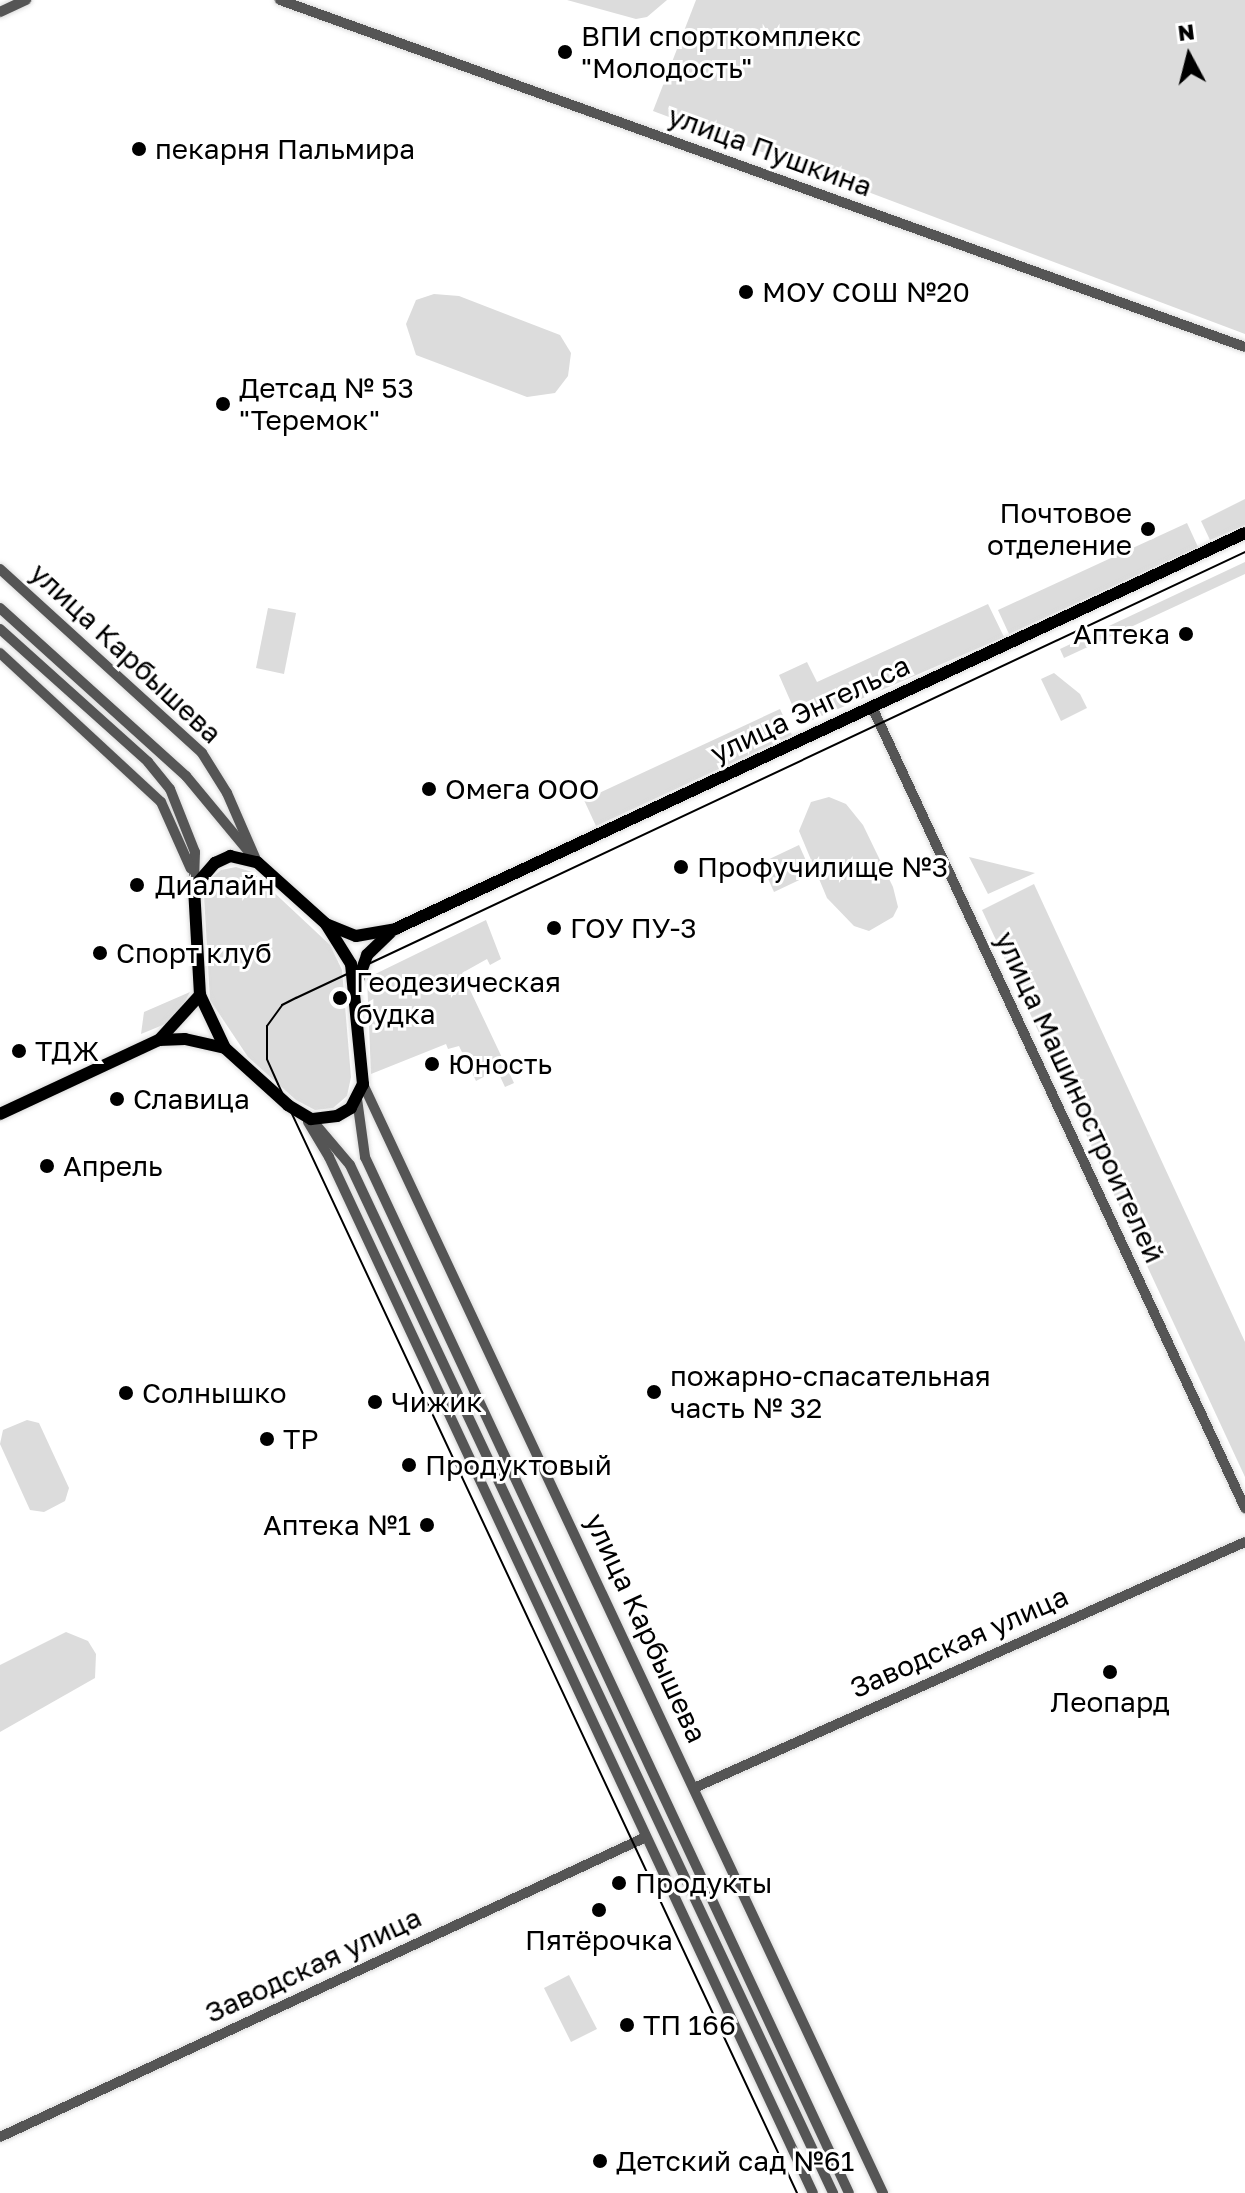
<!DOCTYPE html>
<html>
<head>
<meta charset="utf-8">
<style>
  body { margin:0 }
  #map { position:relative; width:1245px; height:2193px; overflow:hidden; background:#fff; font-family:"Golos Text",sans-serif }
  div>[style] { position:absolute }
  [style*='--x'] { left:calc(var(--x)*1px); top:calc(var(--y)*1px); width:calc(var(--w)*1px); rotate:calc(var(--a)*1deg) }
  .green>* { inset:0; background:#dcdcdc }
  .roads { filter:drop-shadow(0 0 2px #dbdbdb) drop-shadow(0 0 2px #dbdbdb) }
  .minor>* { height:10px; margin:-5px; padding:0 5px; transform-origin:5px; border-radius:5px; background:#555 }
  .major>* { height:12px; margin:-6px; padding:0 6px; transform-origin:6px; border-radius:6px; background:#000 }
  .tram>* { height:2px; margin:-1px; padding:0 1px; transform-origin:1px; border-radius:1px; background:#000 }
  .dots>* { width:22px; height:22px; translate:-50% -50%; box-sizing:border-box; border:4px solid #fff; border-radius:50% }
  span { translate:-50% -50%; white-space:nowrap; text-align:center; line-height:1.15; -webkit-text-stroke:6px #fff; paint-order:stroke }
  .poi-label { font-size:28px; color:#000 }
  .left { translate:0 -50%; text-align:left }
  .right { translate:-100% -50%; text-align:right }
  .street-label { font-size:28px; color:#000 }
  .north { position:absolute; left:1149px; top:16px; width:80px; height:80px; -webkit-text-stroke:6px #fff; paint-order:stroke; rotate:353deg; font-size:22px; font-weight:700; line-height:32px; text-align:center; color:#000 }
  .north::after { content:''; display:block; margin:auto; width:28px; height:36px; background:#000; clip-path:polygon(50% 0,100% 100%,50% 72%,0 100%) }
</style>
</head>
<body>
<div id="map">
  <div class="green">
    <div style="clip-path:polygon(567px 0,667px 0,647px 17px,636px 19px)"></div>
    <div style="clip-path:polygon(696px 0,1245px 0,1245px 334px,653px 111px)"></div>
    <div style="clip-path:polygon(434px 294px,459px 296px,560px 335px,571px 353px,568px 376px,555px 393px,527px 397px,416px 355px,406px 324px,416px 300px)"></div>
    <div style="clip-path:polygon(1245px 499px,1245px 525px,1210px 540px,1201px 521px)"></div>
    <div style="clip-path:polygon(1187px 523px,1198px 547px,1009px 634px,998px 610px)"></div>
    <div style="clip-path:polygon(1245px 562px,1245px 574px,1064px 658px,1060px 649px)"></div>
    <div style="clip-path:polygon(988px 604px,1004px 637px,801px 725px,779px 675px,807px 662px,817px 682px)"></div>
    <div style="clip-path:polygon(268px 608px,296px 613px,284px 674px,256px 668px)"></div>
    <div style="clip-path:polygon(1054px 673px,1080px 694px,1087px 708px,1061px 721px,1041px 679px)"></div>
    <div style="clip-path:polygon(780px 709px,792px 735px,596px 826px,584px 800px)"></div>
    <div style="clip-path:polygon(829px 797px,846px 804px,863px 825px,893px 887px,898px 907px,893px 917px,869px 931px,854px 926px,827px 898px,799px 831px,811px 802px)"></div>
    <div style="clip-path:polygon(799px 845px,812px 874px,774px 892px,761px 863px)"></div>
    <div style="clip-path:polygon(969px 857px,1035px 873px,988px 894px)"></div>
    <div style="clip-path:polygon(236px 867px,252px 872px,330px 945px,342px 970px,351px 1077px,347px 1096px,333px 1108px,315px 1110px,296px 1100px,248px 1057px,210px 1000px,204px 895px,208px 881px,221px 870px)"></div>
    <div style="clip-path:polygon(1034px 884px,1245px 1342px,1245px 1477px,982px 910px)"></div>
    <div style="clip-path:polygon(486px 920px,501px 959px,490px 965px,487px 959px,462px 973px,514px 1083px,505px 1087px,497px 1070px,476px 1081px,459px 1046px,448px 1049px,446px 1044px,371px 1074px,367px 978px)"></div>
    <div style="clip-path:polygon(190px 992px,175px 1020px,141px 1034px,144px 1012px)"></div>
    <div style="clip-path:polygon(27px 1420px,39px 1423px,69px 1488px,65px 1501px,44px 1512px,30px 1510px,0 1444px,3px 1430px)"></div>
    <div style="clip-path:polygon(66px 1632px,88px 1641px,96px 1654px,95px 1678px,0 1732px,0 1665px)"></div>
    <div style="clip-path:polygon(569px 1975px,597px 2029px,571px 2042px,544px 1988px)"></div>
  </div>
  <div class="roads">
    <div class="minor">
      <div style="--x:280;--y:0;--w:1025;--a:19.78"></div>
      <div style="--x:0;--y:12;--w:29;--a:-25"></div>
      <div style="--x:0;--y:569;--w:273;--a:42.3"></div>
      <div style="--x:202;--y:753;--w:47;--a:58"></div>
      <div style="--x:227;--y:793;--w:75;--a:66.5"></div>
      <div style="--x:0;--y:608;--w:251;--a:42.1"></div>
      <div style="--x:186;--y:776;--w:100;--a:50.3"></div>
      <div style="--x:0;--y:629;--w:199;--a:41.9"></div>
      <div style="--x:148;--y:762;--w:35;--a:51"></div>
      <div style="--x:170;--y:789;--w:68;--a:68.4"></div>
      <div style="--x:195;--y:852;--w:35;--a:92"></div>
      <div style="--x:0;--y:653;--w:219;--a:42.8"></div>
      <div style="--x:161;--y:802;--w:73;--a:65.9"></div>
      <div style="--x:872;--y:707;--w:884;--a:65.03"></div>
      <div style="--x:363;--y:1084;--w:1225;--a:64.88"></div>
      <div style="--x:357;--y:1099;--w:59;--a:82.1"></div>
      <div style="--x:365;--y:1157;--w:1143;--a:64.96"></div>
      <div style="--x:311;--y:1119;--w:60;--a:49.7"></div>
      <div style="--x:350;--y:1165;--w:1136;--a:64.83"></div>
      <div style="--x:308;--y:1122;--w:41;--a:59"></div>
      <div style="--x:329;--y:1157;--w:1143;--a:64.96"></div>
      <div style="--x:694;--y:1788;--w:603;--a:-24.06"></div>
      <div style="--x:0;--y:2137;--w:712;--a:-24.91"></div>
    </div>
    <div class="major">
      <div style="--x:230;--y:856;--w:28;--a:13"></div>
      <div style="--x:257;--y:862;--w:93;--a:41.9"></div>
      <div style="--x:326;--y:924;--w:47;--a:58"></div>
      <div style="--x:351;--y:964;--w:121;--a:84.3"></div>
      <div style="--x:363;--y:1084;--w:27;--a:117"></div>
      <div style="--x:351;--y:1108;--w:16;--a:150"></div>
      <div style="--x:337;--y:1116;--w:26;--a:173"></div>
      <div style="--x:311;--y:1119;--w:27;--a:-149"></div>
      <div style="--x:288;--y:1105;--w:85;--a:-137.9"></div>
      <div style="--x:225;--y:1048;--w:59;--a:-115.3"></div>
      <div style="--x:200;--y:995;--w:108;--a:-93.2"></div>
      <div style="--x:194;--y:887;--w:32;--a:-49"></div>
      <div style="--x:215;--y:863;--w:17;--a:-25"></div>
      <div style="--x:326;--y:924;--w:32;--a:22"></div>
      <div style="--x:356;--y:936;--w:40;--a:-10"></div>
      <div style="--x:395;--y:929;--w:938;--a:-24.98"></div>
      <div style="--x:357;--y:983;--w:30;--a:-70"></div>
      <div style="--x:367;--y:955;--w:32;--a:-44"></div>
      <div style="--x:159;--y:1040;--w:26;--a:-2"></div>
      <div style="--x:185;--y:1039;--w:41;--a:12.7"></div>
      <div style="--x:0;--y:1114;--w:175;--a:-25"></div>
      <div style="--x:159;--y:1040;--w:61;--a:-47.7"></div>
    </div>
  </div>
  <div class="tram">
    <div style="--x:797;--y:2193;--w:1224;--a:-115.08"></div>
    <div style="--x:278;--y:1084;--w:27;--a:-114"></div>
    <div style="--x:267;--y:1059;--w:33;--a:-90"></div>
    <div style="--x:267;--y:1026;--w:26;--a:-54"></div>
    <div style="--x:282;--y:1005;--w:16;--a:-27"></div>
    <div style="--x:296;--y:998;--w:1049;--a:-25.17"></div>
  </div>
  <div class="dots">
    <div style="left:565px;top:52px;background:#000"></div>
    <div style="left:139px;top:149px;background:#000"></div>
    <div style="left:746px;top:292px;background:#000"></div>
    <div style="left:223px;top:404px;background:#000"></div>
    <div style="left:1148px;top:529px;background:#000"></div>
    <div style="left:1186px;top:634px;background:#000"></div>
    <div style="left:429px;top:789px;background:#000"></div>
    <div style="left:681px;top:867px;background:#000"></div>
    <div style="left:137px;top:885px;background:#000"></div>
    <div style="left:554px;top:928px;background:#000"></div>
    <div style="left:100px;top:953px;background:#000"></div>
    <div style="left:340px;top:998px;background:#000"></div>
    <div style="left:19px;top:1051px;background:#000"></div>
    <div style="left:432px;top:1064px;background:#000"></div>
    <div style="left:117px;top:1099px;background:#000"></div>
    <div style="left:47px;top:1166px;background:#000"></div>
    <div style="left:654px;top:1392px;background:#000"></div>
    <div style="left:126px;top:1393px;background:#000"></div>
    <div style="left:375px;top:1402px;background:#000"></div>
    <div style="left:267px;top:1439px;background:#000"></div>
    <div style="left:409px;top:1465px;background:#000"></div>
    <div style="left:427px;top:1525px;background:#000"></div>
    <div style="left:1110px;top:1672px;background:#000"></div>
    <div style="left:619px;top:1883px;background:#000"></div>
    <div style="left:599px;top:1910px;background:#000"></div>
    <div style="left:627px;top:2025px;background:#000"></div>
    <div style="left:600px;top:2161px;background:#000"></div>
  </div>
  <div class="poi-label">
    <span class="left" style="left:581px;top:52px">ВПИ спорткомплекс<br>"Молодость"</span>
    <span class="left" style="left:155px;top:149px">пекарня Пальмира</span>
    <span class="left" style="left:762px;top:292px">МОУ СОШ №20</span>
    <span class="left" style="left:239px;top:404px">Детсад № 53<br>"Теремок"</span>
    <span class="right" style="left:1132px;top:529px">Почтовое<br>отделение</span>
    <span class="right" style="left:1170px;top:634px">Аптека</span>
    <span class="left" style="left:445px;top:789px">Омега ООО</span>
    <span class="left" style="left:697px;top:867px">Профучилище №3</span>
    <span class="left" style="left:155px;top:885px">Диалайн</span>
    <span class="left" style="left:570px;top:928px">ГОУ ПУ-3</span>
    <span class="left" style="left:116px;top:953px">Спорт клуб</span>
    <span class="left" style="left:356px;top:998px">Геодезическая<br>будка</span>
    <span class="left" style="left:35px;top:1051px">ТДЖ</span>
    <span class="left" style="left:448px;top:1064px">Юность</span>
    <span class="left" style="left:133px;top:1099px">Славица</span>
    <span class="left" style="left:63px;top:1166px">Апрель</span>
    <span class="left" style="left:670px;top:1392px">пожарно-спасательная<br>часть № 32</span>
    <span class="left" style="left:142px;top:1393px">Солнышко</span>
    <span class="left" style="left:391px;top:1402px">Чижик</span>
    <span class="left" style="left:283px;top:1439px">ТР</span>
    <span class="left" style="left:425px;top:1465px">Продуктовый</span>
    <span class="right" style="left:411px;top:1525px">Аптека №1</span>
    <span style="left:1110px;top:1702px">Леопард</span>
    <span class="left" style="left:635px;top:1883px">Продукты</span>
    <span style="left:599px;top:1940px">Пятёрочка</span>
    <span class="left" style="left:643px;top:2025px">ТП 166</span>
    <span class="left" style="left:616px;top:2161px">Детский сад №61</span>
  </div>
  <div class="street-label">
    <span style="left:770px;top:151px;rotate:20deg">улица Пушкина</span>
    <span style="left:126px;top:653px;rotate:43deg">улица Карбышева</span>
    <span style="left:810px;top:709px;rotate:-25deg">улица Энгельса</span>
    <span style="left:1080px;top:1097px;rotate:65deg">улица Машиностроителей</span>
    <span style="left:646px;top:1628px;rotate:65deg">улица Карбышева</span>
    <span style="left:959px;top:1642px;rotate:-24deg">Заводская улица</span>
    <span style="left:313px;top:1965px;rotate:-25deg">Заводская улица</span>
  </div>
  <div class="north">N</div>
</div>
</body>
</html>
